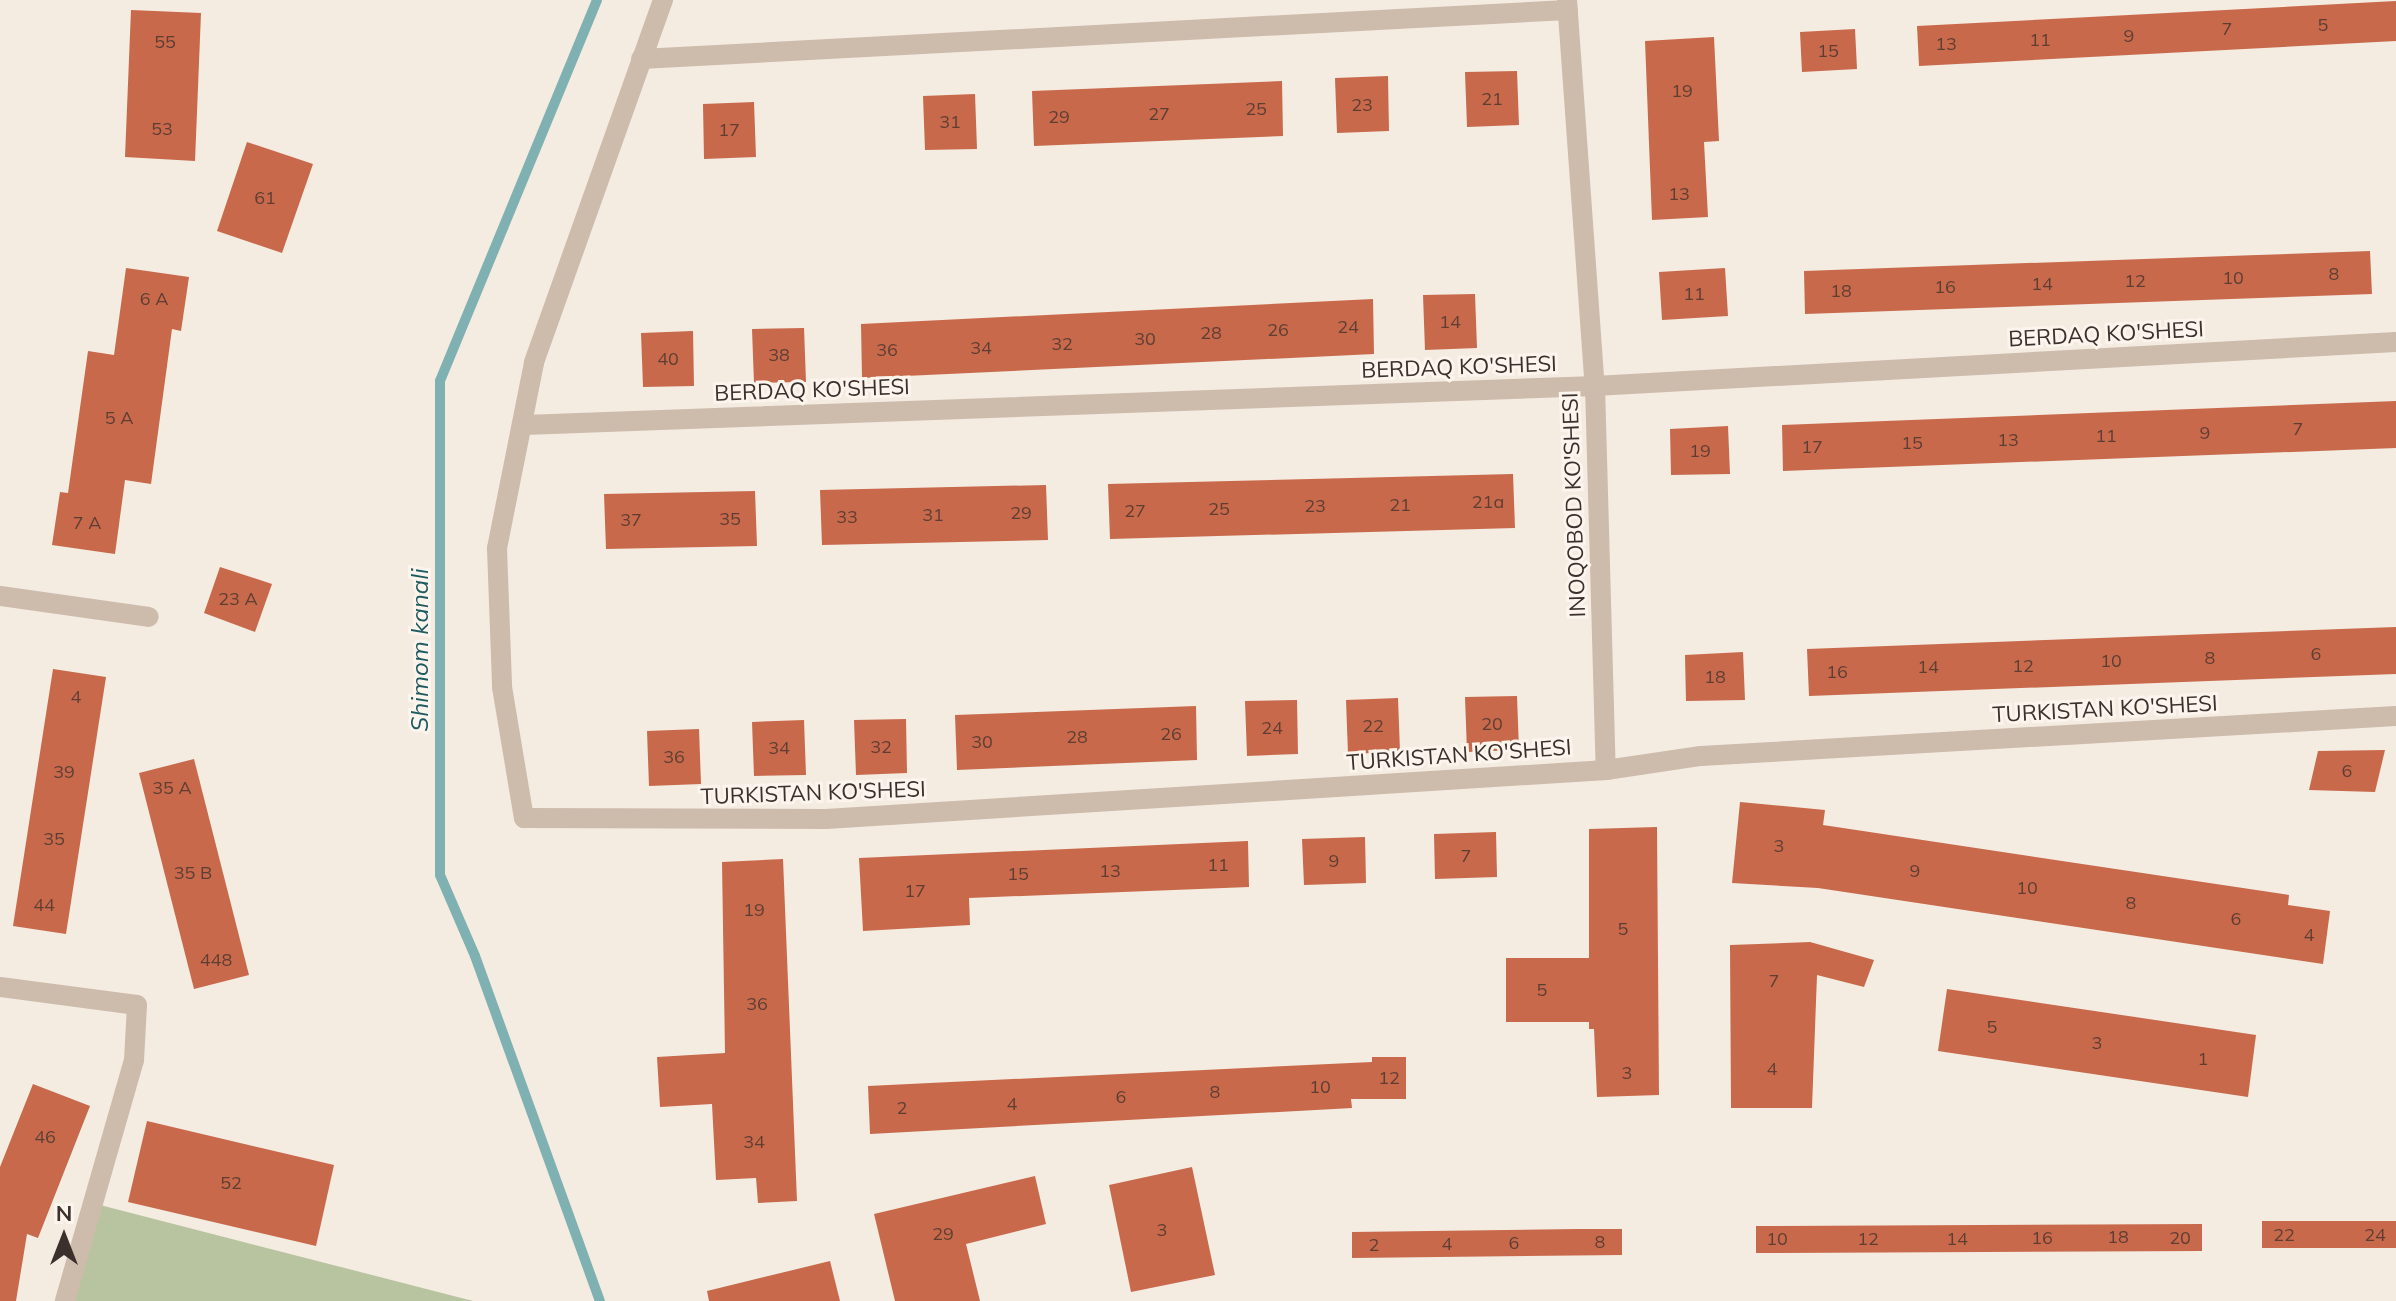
<!DOCTYPE html>
<html>
<head>
<meta charset="utf-8">
<style>
  body { margin:0 }
  #map { position:relative; width:2396px; height:1301px; overflow:hidden; background:#f4ebe1; font-family:Mulish,sans-serif }
  div>[style] { position:absolute }
  [style*='--x'] { left:calc(var(--x)*1px); top:calc(var(--y)*1px); width:calc(var(--w)*1px); rotate:calc(var(--a)*1deg) }
  .green>* { inset:0; background:#b8c4a0 }
  .stream>* { height:10px; margin:-5px; padding:0 5px; transform-origin:5px; border-radius:5px; background:#7fb0b2 }
  .building>* { inset:0; background:#c8694b }
  .minor>* { height:20px; margin:-10px; padding:0 10px; transform-origin:10px; border-radius:10px; background:#cdbbac }
  span { translate:-50% -50%; white-space:nowrap; text-align:center; line-height:1.15; -webkit-text-stroke:6px #fbf5ee; paint-order:stroke }
  .number-label { font-size:18px; color:#5e3e33 }
  .number-label span { -webkit-text-stroke-width:0 }
  .street-label { font-size:22px; color:#3b302b }
  .water-label { font-size:24px; color:#1f5a5e; font-style:italic }
  .north { position:absolute; left:24px; top:1197px; width:80px; height:80px; -webkit-text-stroke:6px #fbf5ee; paint-order:stroke; rotate:0deg; font-size:22px; font-weight:700; line-height:32px; text-align:center; color:#3b302b }
  .north::after { content:''; display:block; margin:auto; width:28px; height:36px; background:#3b302b; clip-path:polygon(50% 0,100% 100%,50% 72%,0 100%) }
</style>
</head>
<body>
<div id="map">
  <div class="green">
    <div style="clip-path:polygon(100px 1205px,473px 1301px,74px 1301px)"></div>
  </div>
  <div class="stream">
    <div style="--x:597;--y:0;--w:412;--a:112.4"></div>
    <div style="--x:440;--y:381;--w:494;--a:90"></div>
    <div style="--x:440;--y:875;--w:88;--a:66.6"></div>
    <div style="--x:475;--y:956;--w:367;--a:70.1"></div>
  </div>
  <div class="building">
    <div style="clip-path:polygon(2396px 1px,2396px 41px,1919px 66px,1917px 26px)"></div>
    <div style="clip-path:polygon(131px 10px,201px 13px,195px 161px,125px 157px)"></div>
    <div style="clip-path:polygon(1855px 29px,1857px 69px,1802px 72px,1800px 32px)"></div>
    <div style="clip-path:polygon(1714px 37px,1719px 141px,1704px 142px,1708px 217px,1652px 220px,1645px 41px)"></div>
    <div style="clip-path:polygon(1517px 71px,1519px 125px,1467px 127px,1465px 72px)"></div>
    <div style="clip-path:polygon(1388px 76px,1389px 131px,1337px 133px,1335px 78px)"></div>
    <div style="clip-path:polygon(1282px 81px,1283px 136px,1034px 146px,1032px 91px)"></div>
    <div style="clip-path:polygon(975px 94px,977px 149px,925px 150px,923px 96px)"></div>
    <div style="clip-path:polygon(754px 102px,756px 157px,704px 159px,703px 104px)"></div>
    <div style="clip-path:polygon(247px 142px,313px 164px,282px 253px,217px 231px)"></div>
    <div style="clip-path:polygon(2370px 251px,2372px 294px,1805px 314px,1804px 271px)"></div>
    <div style="clip-path:polygon(126px 268px,189px 277px,181px 331px,172px 329px,151px 484px,125px 480px,115px 554px,52px 545px,60px 492px,68px 493px,88px 351px,114px 355px)"></div>
    <div style="clip-path:polygon(1725px 268px,1728px 316px,1662px 320px,1659px 272px)"></div>
    <div style="clip-path:polygon(1475px 294px,1477px 348px,1425px 350px,1423px 295px)"></div>
    <div style="clip-path:polygon(1373px 299px,1374px 354px,862px 378px,861px 324px)"></div>
    <div style="clip-path:polygon(804px 328px,806px 382px,754px 383px,752px 329px)"></div>
    <div style="clip-path:polygon(693px 331px,694px 386px,643px 387px,641px 333px)"></div>
    <div style="clip-path:polygon(2396px 401px,2396px 448px,1783px 471px,1782px 425px)"></div>
    <div style="clip-path:polygon(1728px 426px,1730px 474px,1671px 475px,1670px 429px)"></div>
    <div style="clip-path:polygon(1513px 474px,1515px 528px,1110px 539px,1108px 484px)"></div>
    <div style="clip-path:polygon(1046px 485px,1048px 540px,822px 545px,820px 490px)"></div>
    <div style="clip-path:polygon(755px 491px,757px 546px,606px 549px,604px 494px)"></div>
    <div style="clip-path:polygon(220px 567px,272px 584px,255px 632px,204px 613px)"></div>
    <div style="clip-path:polygon(2396px 627px,2396px 674px,1809px 696px,1807px 649px)"></div>
    <div style="clip-path:polygon(1743px 652px,1745px 700px,1686px 701px,1685px 655px)"></div>
    <div style="clip-path:polygon(53px 669px,106px 677px,66px 934px,13px 926px)"></div>
    <div style="clip-path:polygon(1517px 696px,1519px 750px,1467px 752px,1465px 697px)"></div>
    <div style="clip-path:polygon(1398px 698px,1400px 752px,1348px 754px,1346px 700px)"></div>
    <div style="clip-path:polygon(1297px 700px,1298px 754px,1247px 756px,1245px 701px)"></div>
    <div style="clip-path:polygon(1196px 706px,1197px 760px,957px 770px,955px 715px)"></div>
    <div style="clip-path:polygon(906px 719px,907px 773px,856px 775px,854px 720px)"></div>
    <div style="clip-path:polygon(804px 720px,806px 775px,754px 776px,752px 722px)"></div>
    <div style="clip-path:polygon(699px 729px,701px 784px,649px 786px,647px 731px)"></div>
    <div style="clip-path:polygon(2385px 750px,2375px 792px,2309px 790px,2318px 751px)"></div>
    <div style="clip-path:polygon(194px 759px,249px 975px,194px 989px,139px 773px)"></div>
    <div style="clip-path:polygon(1740px 802px,1825px 810px,1823px 825px,2289px 895px,2288px 905px,2330px 911px,2323px 964px,1818px 888px,1732px 883px)"></div>
    <div style="clip-path:polygon(1657px 827px,1659px 1095px,1597px 1097px,1594px 1029px,1589px 1029px,1589px 1022px,1506px 1022px,1506px 958px,1589px 958px,1589px 829px)"></div>
    <div style="clip-path:polygon(1496px 832px,1497px 877px,1435px 879px,1434px 834px)"></div>
    <div style="clip-path:polygon(1365px 837px,1366px 883px,1304px 885px,1302px 839px)"></div>
    <div style="clip-path:polygon(1248px 841px,1249px 887px,969px 898px,970px 925px,863px 931px,859px 858px)"></div>
    <div style="clip-path:polygon(783px 859px,797px 1201px,758px 1203px,756px 1178px,716px 1180px,712px 1104px,660px 1107px,657px 1057px,725px 1053px,722px 862px)"></div>
    <div style="clip-path:polygon(1810px 942px,1874px 960px,1864px 987px,1817px 975px,1812px 1108px,1731px 1108px,1730px 945px)"></div>
    <div style="clip-path:polygon(1947px 989px,2256px 1035px,2248px 1097px,1938px 1051px)"></div>
    <div style="clip-path:polygon(1372px 1057px,1406px 1057px,1406px 1099px,1351px 1099px,1352px 1108px,870px 1134px,868px 1086px,1372px 1062px)"></div>
    <div style="clip-path:polygon(33px 1084px,90px 1106px,38px 1238px,27px 1234px,16px 1301px,0 1301px,0 1167px)"></div>
    <div style="clip-path:polygon(147px 1121px,334px 1165px,316px 1246px,128px 1202px)"></div>
    <div style="clip-path:polygon(1192px 1167px,1215px 1275px,1131px 1292px,1109px 1185px)"></div>
    <div style="clip-path:polygon(1035px 1176px,1046px 1224px,966px 1244px,980px 1301px,895px 1301px,874px 1214px)"></div>
    <div style="clip-path:polygon(2262px 1221px,2396px 1221px,2396px 1248px,2262px 1248px)"></div>
    <div style="clip-path:polygon(2202px 1224px,2202px 1251px,1756px 1253px,1756px 1226px)"></div>
    <div style="clip-path:polygon(1578px 1229px,1622px 1229px,1622px 1255px,1352px 1258px,1352px 1232px)"></div>
    <div style="clip-path:polygon(830px 1261px,840px 1301px,709px 1301px,707px 1291px)"></div>
  </div>
  <div class="minor">
    <div style="--x:663;--y:0;--w:385;--a:109.6"></div>
    <div style="--x:534;--y:363;--w:189;--a:101.3"></div>
    <div style="--x:497;--y:548;--w:139;--a:87.9"></div>
    <div style="--x:502;--y:687;--w:133;--a:80.5"></div>
    <div style="--x:524;--y:818;--w:302;--a:0.2"></div>
    <div style="--x:826;--y:819;--w:782;--a:-3.59"></div>
    <div style="--x:1606;--y:770;--w:96;--a:-8.4"></div>
    <div style="--x:1701;--y:756;--w:696;--a:-3.29"></div>
    <div style="--x:1567;--y:0;--w:387;--a:85.9"></div>
    <div style="--x:1595;--y:386;--w:384;--a:88.4"></div>
    <div style="--x:641;--y:59;--w:928;--a:-3.03"></div>
    <div style="--x:524;--y:425;--w:1072;--a:-2.09"></div>
    <div style="--x:1595;--y:386;--w:802;--a:-3.14"></div>
    <div style="--x:0;--y:596;--w:150;--a:8"></div>
    <div style="--x:0;--y:987;--w:138;--a:7.5"></div>
    <div style="--x:137;--y:1005;--w:55;--a:93.1"></div>
    <div style="--x:134;--y:1060;--w:251;--a:106"></div>
  </div>
  <div class="number-label">
    <span style="left:2323px;top:25px">5</span>
    <span style="left:2227px;top:29px">7</span>
    <span style="left:2129px;top:36px">9</span>
    <span style="left:2040px;top:40px">11</span>
    <span style="left:165px;top:42px">55</span>
    <span style="left:1946px;top:44px">13</span>
    <span style="left:1828px;top:51px">15</span>
    <span style="left:1682px;top:91px">19</span>
    <span style="left:1492px;top:99px">21</span>
    <span style="left:1362px;top:105px">23</span>
    <span style="left:1256px;top:109px">25</span>
    <span style="left:1159px;top:114px">27</span>
    <span style="left:1059px;top:117px">29</span>
    <span style="left:950px;top:122px">31</span>
    <span style="left:162px;top:129px">53</span>
    <span style="left:729px;top:130px">17</span>
    <span style="left:1679px;top:194px">13</span>
    <span style="left:265px;top:198px">61</span>
    <span style="left:2334px;top:274px">8</span>
    <span style="left:2233px;top:278px">10</span>
    <span style="left:2135px;top:281px">12</span>
    <span style="left:2042px;top:284px">14</span>
    <span style="left:1945px;top:287px">16</span>
    <span style="left:1841px;top:291px">18</span>
    <span style="left:1694px;top:294px">11</span>
    <span style="left:154px;top:299px">6 A</span>
    <span style="left:1450px;top:322px">14</span>
    <span style="left:1348px;top:327px">24</span>
    <span style="left:1278px;top:330px">26</span>
    <span style="left:1211px;top:333px">28</span>
    <span style="left:1145px;top:339px">30</span>
    <span style="left:1062px;top:344px">32</span>
    <span style="left:981px;top:348px">34</span>
    <span style="left:887px;top:350px">36</span>
    <span style="left:779px;top:355px">38</span>
    <span style="left:668px;top:359px">40</span>
    <span style="left:119px;top:418px">5 A</span>
    <span style="left:2298px;top:429px">7</span>
    <span style="left:2205px;top:433px">9</span>
    <span style="left:2106px;top:436px">11</span>
    <span style="left:2008px;top:440px">13</span>
    <span style="left:1912px;top:443px">15</span>
    <span style="left:1812px;top:447px">17</span>
    <span style="left:1700px;top:451px">19</span>
    <span style="left:1488px;top:502px">21a</span>
    <span style="left:1400px;top:505px">21</span>
    <span style="left:1315px;top:506px">23</span>
    <span style="left:1219px;top:509px">25</span>
    <span style="left:1135px;top:511px">27</span>
    <span style="left:1021px;top:513px">29</span>
    <span style="left:933px;top:515px">31</span>
    <span style="left:847px;top:517px">33</span>
    <span style="left:730px;top:519px">35</span>
    <span style="left:631px;top:520px">37</span>
    <span style="left:87px;top:523px">7 A</span>
    <span style="left:238px;top:599px">23 A</span>
    <span style="left:2316px;top:654px">6</span>
    <span style="left:2210px;top:658px">8</span>
    <span style="left:2111px;top:661px">10</span>
    <span style="left:2023px;top:666px">12</span>
    <span style="left:1928px;top:667px">14</span>
    <span style="left:1837px;top:672px">16</span>
    <span style="left:1715px;top:677px">18</span>
    <span style="left:76px;top:697px">4</span>
    <span style="left:1492px;top:724px">20</span>
    <span style="left:1373px;top:726px">22</span>
    <span style="left:1272px;top:728px">24</span>
    <span style="left:1171px;top:734px">26</span>
    <span style="left:1077px;top:737px">28</span>
    <span style="left:982px;top:742px">30</span>
    <span style="left:881px;top:747px">32</span>
    <span style="left:779px;top:748px">34</span>
    <span style="left:674px;top:757px">36</span>
    <span style="left:2347px;top:771px">6</span>
    <span style="left:64px;top:772px">39</span>
    <span style="left:172px;top:788px">35 A</span>
    <span style="left:54px;top:839px">35</span>
    <span style="left:1779px;top:846px">3</span>
    <span style="left:1466px;top:856px">7</span>
    <span style="left:1334px;top:861px">9</span>
    <span style="left:1218px;top:865px">11</span>
    <span style="left:1110px;top:871px">13</span>
    <span style="left:1915px;top:871px">9</span>
    <span style="left:193px;top:873px">35 B</span>
    <span style="left:1018px;top:874px">15</span>
    <span style="left:2027px;top:888px">10</span>
    <span style="left:915px;top:891px">17</span>
    <span style="left:2131px;top:903px">8</span>
    <span style="left:44px;top:905px">44</span>
    <span style="left:754px;top:910px">19</span>
    <span style="left:2236px;top:919px">6</span>
    <span style="left:1623px;top:929px">5</span>
    <span style="left:2309px;top:935px">4</span>
    <span style="left:216px;top:960px">448</span>
    <span style="left:1774px;top:981px">7</span>
    <span style="left:1542px;top:990px">5</span>
    <span style="left:757px;top:1004px">36</span>
    <span style="left:1992px;top:1027px">5</span>
    <span style="left:2097px;top:1043px">3</span>
    <span style="left:2203px;top:1059px">1</span>
    <span style="left:1772px;top:1069px">4</span>
    <span style="left:1627px;top:1073px">3</span>
    <span style="left:1389px;top:1078px">12</span>
    <span style="left:1320px;top:1087px">10</span>
    <span style="left:1215px;top:1092px">8</span>
    <span style="left:1121px;top:1097px">6</span>
    <span style="left:1012px;top:1104px">4</span>
    <span style="left:902px;top:1108px">2</span>
    <span style="left:45px;top:1137px">46</span>
    <span style="left:754px;top:1142px">34</span>
    <span style="left:231px;top:1183px">52</span>
    <span style="left:1162px;top:1230px">3</span>
    <span style="left:943px;top:1234px">29</span>
    <span style="left:2284px;top:1235px">22</span>
    <span style="left:2375px;top:1235px">24</span>
    <span style="left:2118px;top:1237px">18</span>
    <span style="left:2042px;top:1238px">16</span>
    <span style="left:2180px;top:1238px">20</span>
    <span style="left:1777px;top:1239px">10</span>
    <span style="left:1868px;top:1239px">12</span>
    <span style="left:1957px;top:1239px">14</span>
    <span style="left:1600px;top:1242px">8</span>
    <span style="left:1514px;top:1243px">6</span>
    <span style="left:1447px;top:1244px">4</span>
    <span style="left:1374px;top:1245px">2</span>
  </div>
  <div class="street-label">
    <span style="left:2106px;top:334px;rotate:-3deg">BERDAQ KO'SHESI</span>
    <span style="left:1459px;top:367px;rotate:-2deg">BERDAQ KO'SHESI</span>
    <span style="left:812px;top:390px;rotate:-2deg">BERDAQ KO'SHESI</span>
    <span style="left:1574px;top:505px;rotate:-92deg">INOQOBOD KO'SHESI</span>
    <span style="left:2105px;top:709px;rotate:-3deg">TURKISTAN KO'SHESI</span>
    <span style="left:1459px;top:755px;rotate:-4deg">TURKISTAN KO'SHESI</span>
    <span style="left:813px;top:793px;rotate:-2deg">TURKISTAN KO'SHESI</span>
  </div>
  <div class="water-label">
    <span style="left:420px;top:650px;rotate:-90deg">Shimom kanali</span>
  </div>
  <div class="north">N</div>
</div>
</body>
</html>
